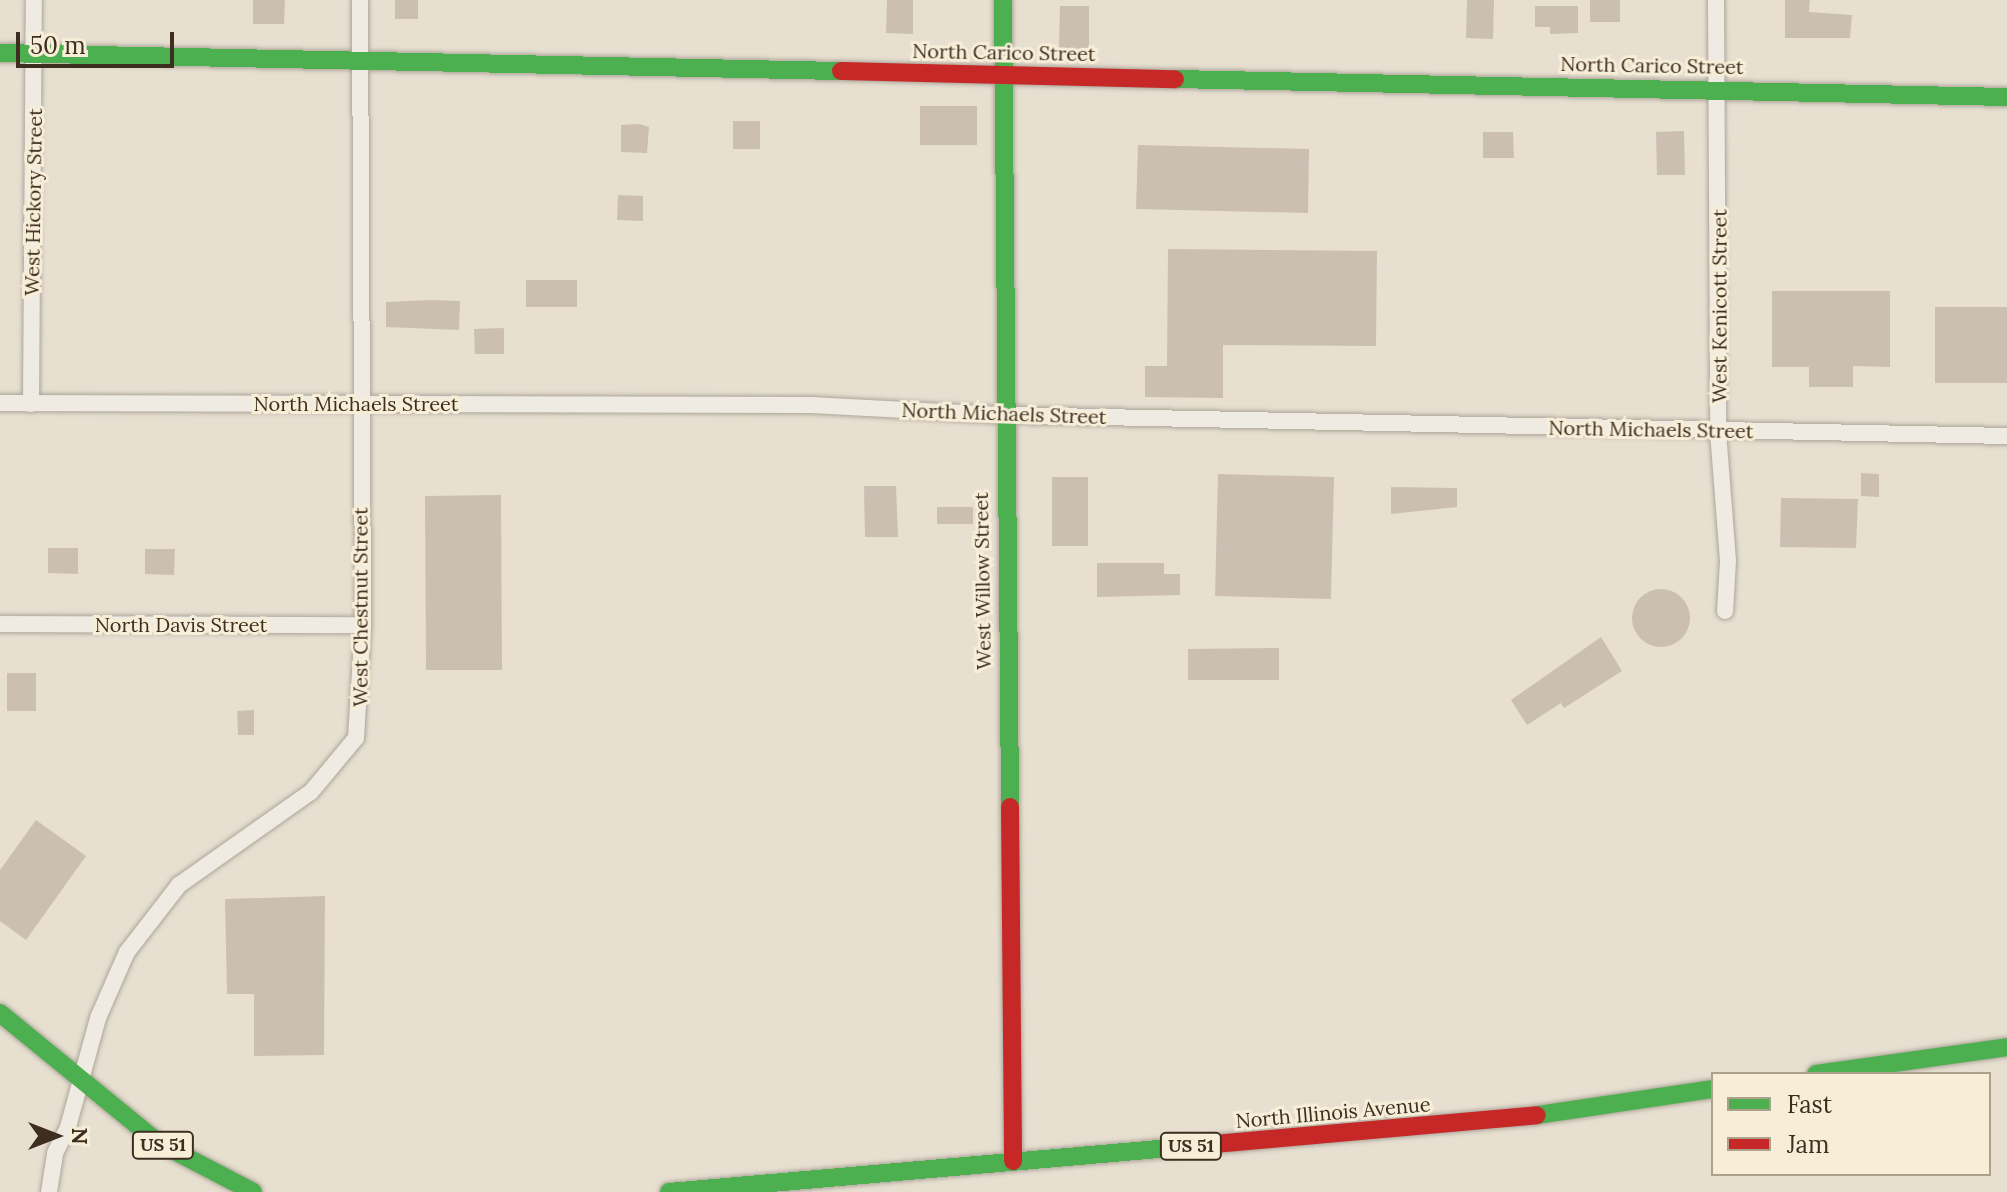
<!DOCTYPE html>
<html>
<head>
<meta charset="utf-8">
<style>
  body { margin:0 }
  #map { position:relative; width:2007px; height:1192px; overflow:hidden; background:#e7e0d1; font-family:Lora,serif }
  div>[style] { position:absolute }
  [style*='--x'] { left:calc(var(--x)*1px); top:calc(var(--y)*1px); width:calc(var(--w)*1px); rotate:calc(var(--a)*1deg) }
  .building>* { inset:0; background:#cbbfb2 }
  .round { border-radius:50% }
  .roads { filter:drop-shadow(0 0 2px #ada599) drop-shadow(0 0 2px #ada599) }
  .street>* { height:16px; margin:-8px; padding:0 8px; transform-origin:8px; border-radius:8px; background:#efebe3 }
  .fast>* { height:18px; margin:-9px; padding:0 9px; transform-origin:9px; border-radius:9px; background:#4caf50 }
  .jam>* { height:18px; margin:-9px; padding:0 9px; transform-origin:9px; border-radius:9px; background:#c62828 }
  span { translate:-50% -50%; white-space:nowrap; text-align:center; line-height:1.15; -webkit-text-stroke:6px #f7eed8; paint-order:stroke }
  .shield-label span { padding:2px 6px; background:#f7eed8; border:2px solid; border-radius:6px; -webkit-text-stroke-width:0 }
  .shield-label { font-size:18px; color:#3d2e20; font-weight:700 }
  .street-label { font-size:20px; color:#3d2e20 }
  .legend { position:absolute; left:1711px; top:1072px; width:280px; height:104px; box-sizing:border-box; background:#f7eed8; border:2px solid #ada18e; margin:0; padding:10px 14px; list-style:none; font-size:24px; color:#3d2e20 }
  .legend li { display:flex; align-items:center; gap:16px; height:40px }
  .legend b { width:40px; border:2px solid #ada18e }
  .north { position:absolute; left:16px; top:1096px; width:80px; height:80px; -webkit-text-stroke:6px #f7eed8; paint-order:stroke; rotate:90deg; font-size:22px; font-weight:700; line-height:32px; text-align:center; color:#3d2e20 }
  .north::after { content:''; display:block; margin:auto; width:28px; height:36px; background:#3d2e20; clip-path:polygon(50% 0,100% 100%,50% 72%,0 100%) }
  .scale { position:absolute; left:16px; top:32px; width:158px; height:36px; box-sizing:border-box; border:4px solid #3d2e20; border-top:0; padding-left:10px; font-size:24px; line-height:28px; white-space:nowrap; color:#3d2e20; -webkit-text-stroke:6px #f7eed8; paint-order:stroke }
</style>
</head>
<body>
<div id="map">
  <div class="building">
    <div style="clip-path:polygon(253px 0,285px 0,284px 24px,253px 24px)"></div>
    <div style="clip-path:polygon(395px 0,418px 0,418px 19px,395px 19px)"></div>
    <div style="clip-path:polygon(887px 0,913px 0,913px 34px,886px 33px)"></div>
    <div style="clip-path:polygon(1467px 0,1494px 0,1493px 39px,1466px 38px)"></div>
    <div style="clip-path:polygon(1590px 0,1620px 0,1620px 22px,1590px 22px)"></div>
    <div style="clip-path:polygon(1785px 0,1810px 0,1809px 12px,1852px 15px,1850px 38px,1785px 38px)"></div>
    <div style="clip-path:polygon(1060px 6px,1089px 6px,1089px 49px,1059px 48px)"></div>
    <div style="clip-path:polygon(1535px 6px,1578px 6px,1578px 33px,1550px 34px,1550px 27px,1535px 27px)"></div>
    <div style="clip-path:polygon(920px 106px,977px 106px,977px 145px,920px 145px)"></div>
    <div style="clip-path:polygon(733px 121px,760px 121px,760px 149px,733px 149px)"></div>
    <div style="clip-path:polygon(640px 124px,649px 127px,647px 153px,621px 152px,621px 125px)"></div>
    <div style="clip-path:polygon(1684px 131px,1685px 175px,1657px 175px,1656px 132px)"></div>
    <div style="clip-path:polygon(1483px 132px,1513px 132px,1514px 158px,1483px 158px)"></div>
    <div style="clip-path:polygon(1138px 145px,1309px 149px,1308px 213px,1136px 209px)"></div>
    <div style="clip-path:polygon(618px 195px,643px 196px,643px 221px,617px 220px)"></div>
    <div style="clip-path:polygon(1168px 249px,1377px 251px,1376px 346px,1223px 345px,1223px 398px,1145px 397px,1145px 366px,1167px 366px)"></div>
    <div style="clip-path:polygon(526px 280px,577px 280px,577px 307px,526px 307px)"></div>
    <div style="clip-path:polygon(1772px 291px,1890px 291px,1890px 367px,1853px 366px,1853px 387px,1809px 387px,1809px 367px,1772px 367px)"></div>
    <div style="clip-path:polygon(431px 300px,460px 301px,459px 330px,386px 327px,386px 302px)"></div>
    <div style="clip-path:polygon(1935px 307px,2007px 307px,2007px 383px,1935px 383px)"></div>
    <div style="clip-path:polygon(504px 328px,504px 354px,475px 354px,474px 329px)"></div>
    <div style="clip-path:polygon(1861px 473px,1879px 474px,1879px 497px,1861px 496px)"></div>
    <div style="clip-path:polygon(1218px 474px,1334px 477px,1331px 599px,1215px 596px)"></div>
    <div style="clip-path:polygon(1052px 477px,1088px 477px,1088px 546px,1052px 546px)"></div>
    <div style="clip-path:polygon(864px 486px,896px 486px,898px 537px,865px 537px)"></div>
    <div style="clip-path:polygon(1391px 487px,1457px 488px,1457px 507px,1391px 514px)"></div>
    <div style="clip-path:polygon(501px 495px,502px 670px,426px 670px,425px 496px)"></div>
    <div style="clip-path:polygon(1781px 498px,1858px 499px,1856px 548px,1780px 547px)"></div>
    <div style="clip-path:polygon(937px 507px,973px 507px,973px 524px,937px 524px)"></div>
    <div style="clip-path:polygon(48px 548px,78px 548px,78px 574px,48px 573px)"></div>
    <div style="clip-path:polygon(145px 549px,175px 549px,174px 575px,145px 574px)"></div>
    <div style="clip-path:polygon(1097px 563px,1164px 563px,1164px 574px,1180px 574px,1180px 595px,1097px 597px)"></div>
    <div class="round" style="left:1632px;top:589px;width:58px;height:58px"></div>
    <div style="clip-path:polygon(1601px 637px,1622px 671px,1564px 708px,1561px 703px,1527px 725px,1511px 700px)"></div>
    <div style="clip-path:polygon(1279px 648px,1279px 680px,1188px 680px,1188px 649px)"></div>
    <div style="clip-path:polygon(7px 673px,36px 673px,36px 711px,7px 711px)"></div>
    <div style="clip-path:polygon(254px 710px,254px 735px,238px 735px,237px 711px)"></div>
    <div style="clip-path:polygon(36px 820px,86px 856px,26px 940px,0 921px,0 870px)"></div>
    <div style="clip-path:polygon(325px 896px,324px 1055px,254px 1056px,254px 994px,227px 994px,225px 899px)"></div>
  </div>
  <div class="roads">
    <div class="street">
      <div style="--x:1716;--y:0;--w:431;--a:89.7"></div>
      <div style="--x:1718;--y:431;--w:130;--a:85.6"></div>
      <div style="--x:1728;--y:561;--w:50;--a:93.4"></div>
      <div style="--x:0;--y:403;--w:811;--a:0.14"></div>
      <div style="--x:811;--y:405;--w:194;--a:3"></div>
      <div style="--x:1005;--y:415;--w:1002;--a:1.2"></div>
      <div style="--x:31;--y:404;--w:404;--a:-89.6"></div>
      <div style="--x:0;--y:624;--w:363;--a:0.2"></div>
      <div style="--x:49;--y:1192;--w:39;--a:-81"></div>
      <div style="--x:55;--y:1153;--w:29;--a:-63"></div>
      <div style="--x:68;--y:1127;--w:113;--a:-74.6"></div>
      <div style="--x:98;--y:1018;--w:72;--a:-66.3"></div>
      <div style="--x:127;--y:952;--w:85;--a:-52.2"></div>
      <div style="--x:179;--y:885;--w:161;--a:-35.2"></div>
      <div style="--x:311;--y:792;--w:70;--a:-50.2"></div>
      <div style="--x:356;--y:738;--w:113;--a:-86.5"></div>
      <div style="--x:363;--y:625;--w:625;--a:-90.28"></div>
    </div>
    <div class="fast">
      <div style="--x:1003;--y:0;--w:807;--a:89.5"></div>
      <div style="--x:0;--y:53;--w:841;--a:1.23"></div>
      <div style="--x:1175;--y:79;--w:832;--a:1.24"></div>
      <div style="--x:0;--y:1013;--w:205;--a:39.3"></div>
      <div style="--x:159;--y:1143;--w:106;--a:27.5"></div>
      <div style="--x:1816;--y:1074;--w:193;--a:-8"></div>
      <div style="--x:1537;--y:1115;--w:178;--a:-8.4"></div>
      <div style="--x:669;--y:1192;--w:548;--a:-5.02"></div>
    </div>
    <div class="jam">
      <div style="--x:841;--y:71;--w:334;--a:1.4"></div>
      <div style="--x:1010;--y:807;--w:354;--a:89.5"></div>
      <div style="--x:1215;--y:1144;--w:323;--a:-5.1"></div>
    </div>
  </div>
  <div class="shield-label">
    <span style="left:163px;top:1145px">US 51</span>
    <span style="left:1191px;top:1146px">US 51</span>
  </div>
  <div class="street-label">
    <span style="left:1004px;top:52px;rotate:1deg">North Carico Street</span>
    <span style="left:1652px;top:65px;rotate:1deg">North Carico Street</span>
    <span style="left:33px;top:202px;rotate:-89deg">West Hickory Street</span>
    <span style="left:1719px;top:306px;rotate:-90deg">West Kenicott Street</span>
    <span style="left:356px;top:403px">North Michaels Street</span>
    <span style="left:1004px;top:413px;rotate:2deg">North Michaels Street</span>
    <span style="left:1651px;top:429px;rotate:1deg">North Michaels Street</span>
    <span style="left:982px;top:581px;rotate:-91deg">West Willow Street</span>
    <span style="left:360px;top:607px;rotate:-90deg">West Chestnut Street</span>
    <span style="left:181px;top:624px">North Davis Street</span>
    <span style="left:1333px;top:1112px;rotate:-5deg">North Illinois Avenue</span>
  </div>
  <ul class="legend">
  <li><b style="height:10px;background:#4caf50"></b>Fast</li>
  <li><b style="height:10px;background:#c62828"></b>Jam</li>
  </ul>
  <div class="north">N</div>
  <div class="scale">50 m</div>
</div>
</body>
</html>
